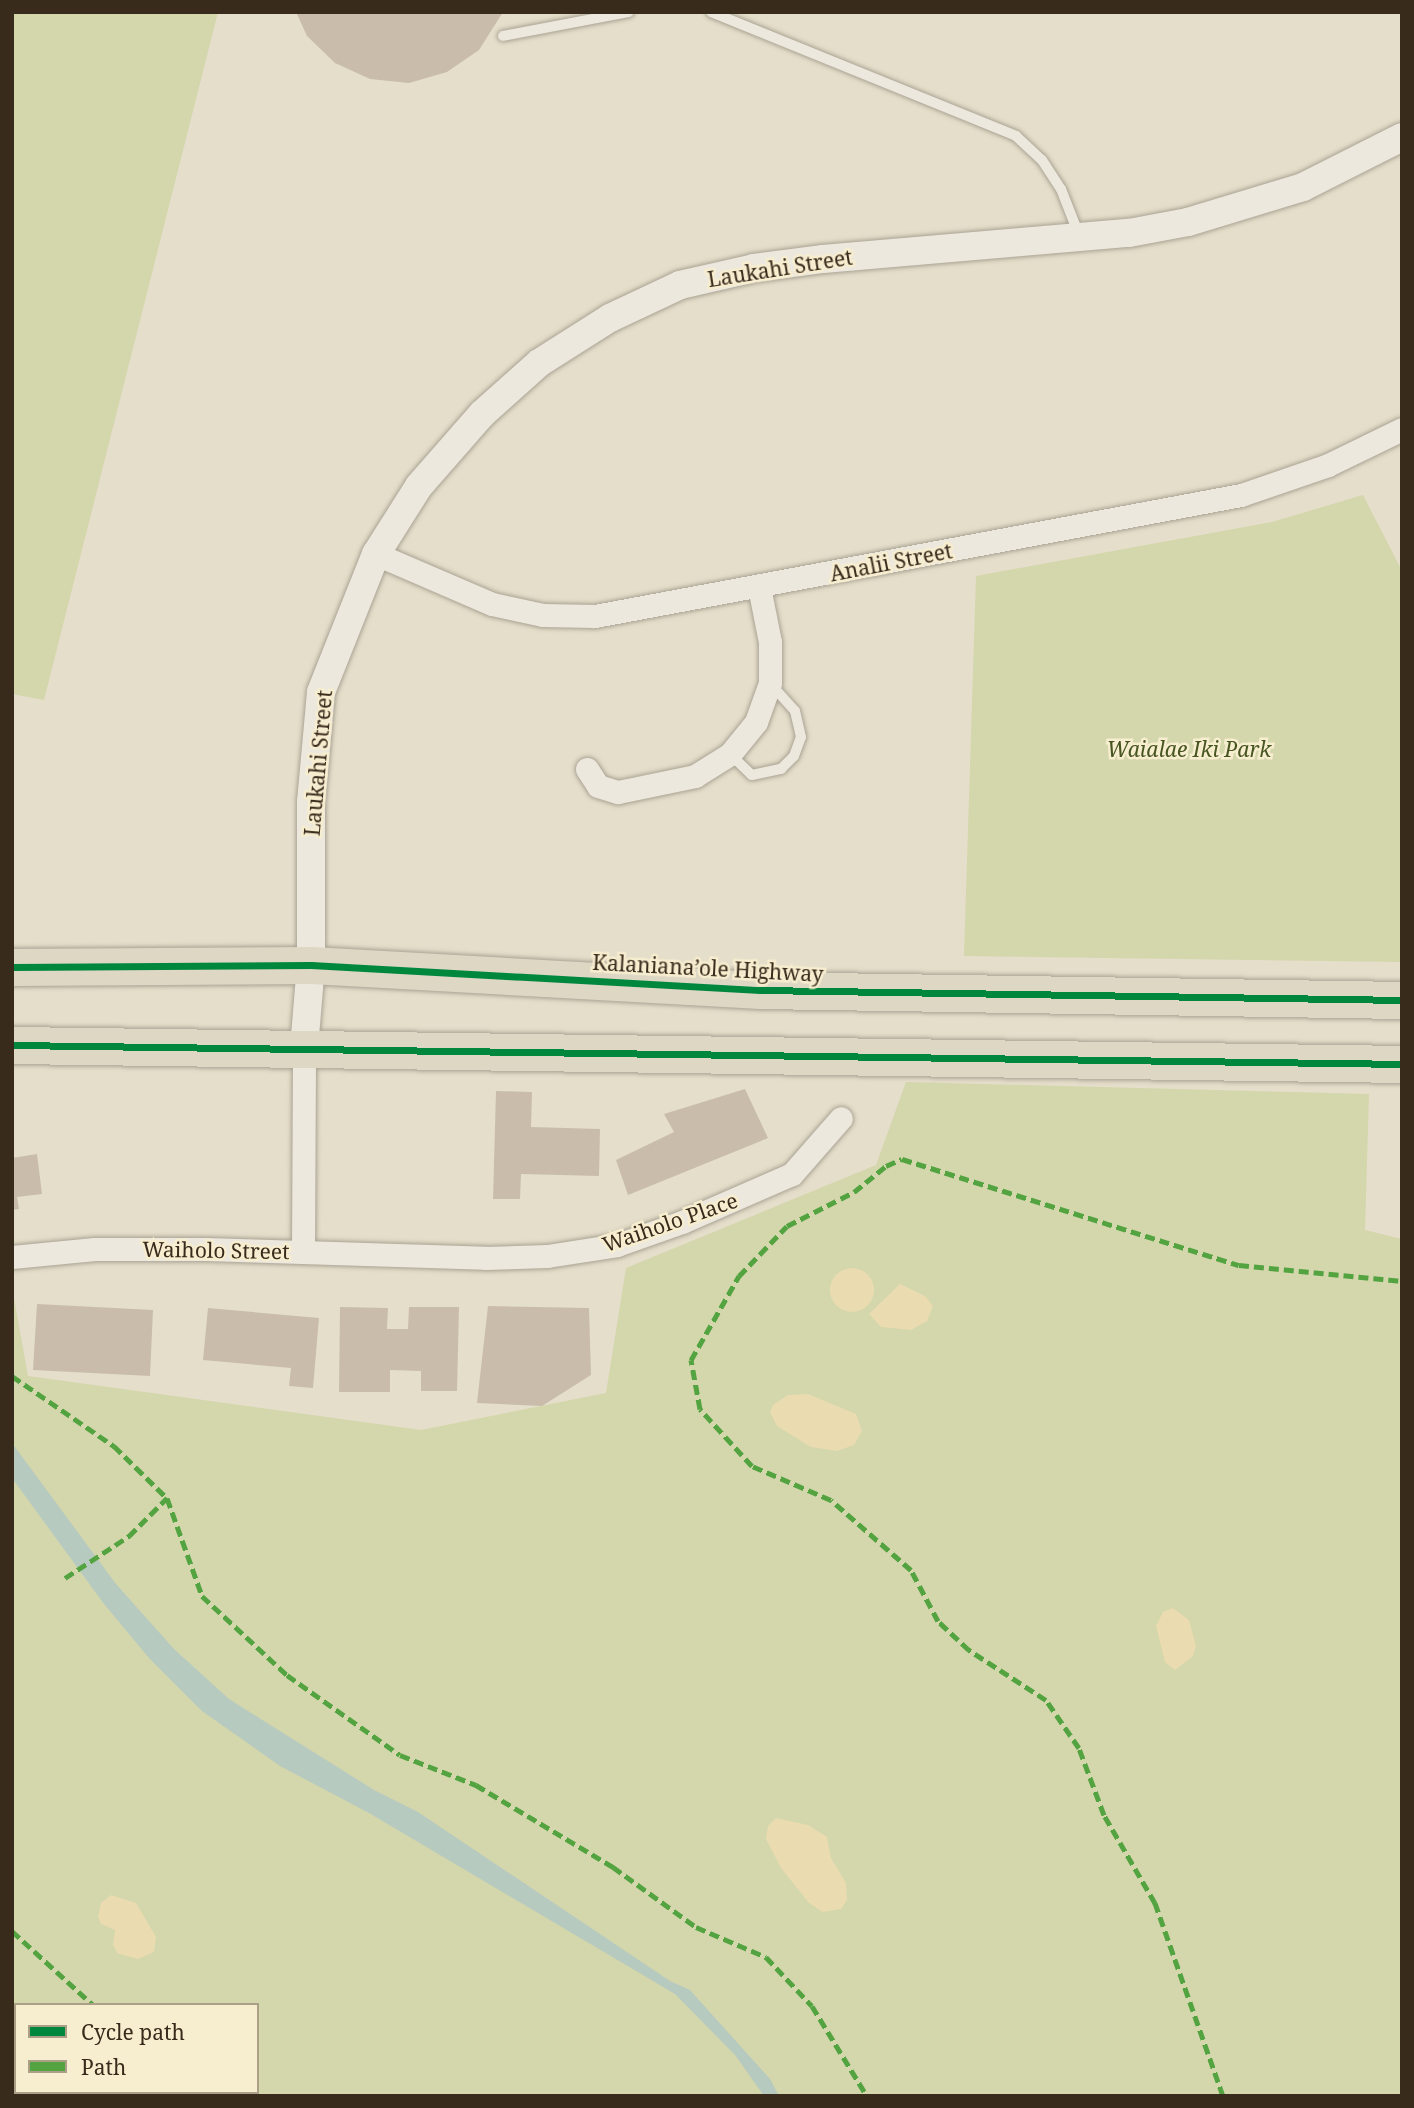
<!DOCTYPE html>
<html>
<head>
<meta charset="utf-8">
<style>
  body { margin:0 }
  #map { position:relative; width:1414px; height:2108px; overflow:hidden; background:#e5deca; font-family:"Noto Serif",serif }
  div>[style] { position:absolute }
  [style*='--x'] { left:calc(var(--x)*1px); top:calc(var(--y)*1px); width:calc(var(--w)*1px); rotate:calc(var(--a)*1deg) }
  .green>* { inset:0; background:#d4d6ac }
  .sand>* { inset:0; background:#eadcb0 }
  .round { border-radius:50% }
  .water>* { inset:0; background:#b7cabf }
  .building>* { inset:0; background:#c9bcab }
  .roads { filter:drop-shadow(0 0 2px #aaa394) drop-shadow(0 0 2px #aaa394) }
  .service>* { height:10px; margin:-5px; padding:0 5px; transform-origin:5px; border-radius:5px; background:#ede8dd }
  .minor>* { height:23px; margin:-11.5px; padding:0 11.5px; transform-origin:11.5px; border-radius:11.5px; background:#ede8dd }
  .tertiary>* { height:28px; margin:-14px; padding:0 14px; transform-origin:14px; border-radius:14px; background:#ede8dd }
  .trunk>* { height:37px; margin:-18.5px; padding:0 18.5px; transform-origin:18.5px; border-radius:18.5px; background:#ded7c4 }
  .quiet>* { height:5px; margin-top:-2.5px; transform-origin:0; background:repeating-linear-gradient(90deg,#53a441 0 10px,transparent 0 15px) }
  .cycleway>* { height:7px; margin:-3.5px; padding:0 3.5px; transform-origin:3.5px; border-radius:3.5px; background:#00873e }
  span { translate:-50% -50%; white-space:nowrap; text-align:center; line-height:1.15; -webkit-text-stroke:5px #f7edcf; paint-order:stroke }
  .street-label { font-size:21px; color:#392b1c }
  .park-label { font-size:21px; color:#475621; font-style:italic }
  .frame { position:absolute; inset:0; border:14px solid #392b1c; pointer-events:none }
  .legend { position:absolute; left:14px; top:2003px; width:245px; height:91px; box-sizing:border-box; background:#f7edcf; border:2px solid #ab9f87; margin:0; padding:9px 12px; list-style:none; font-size:21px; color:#392b1c }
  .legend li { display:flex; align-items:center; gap:14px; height:35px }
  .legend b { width:35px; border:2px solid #ab9f87 }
</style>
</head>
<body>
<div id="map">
  <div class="green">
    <div style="clip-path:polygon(12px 12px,218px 12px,44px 700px,12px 694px)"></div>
    <div style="clip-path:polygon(1363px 495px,1402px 571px,1402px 962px,964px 956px,976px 576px,1272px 522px)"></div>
    <div style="clip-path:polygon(evenodd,906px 1082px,1369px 1094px,1365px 1230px,1402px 1239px,1402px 2096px,12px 2096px,12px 1287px,28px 1376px,421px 1430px,606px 1393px,626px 1268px,876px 1165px,906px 1082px,16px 2005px,257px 2005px,257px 2092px,16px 2092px,16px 2005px)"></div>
  </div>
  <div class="sand">
    <div class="round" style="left:830px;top:1268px;width:44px;height:44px"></div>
    <div style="clip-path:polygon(900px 1284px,925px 1296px,933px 1306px,927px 1321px,911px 1330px,881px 1327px,869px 1314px)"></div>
    <div style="clip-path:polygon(808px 1394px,856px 1414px,862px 1431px,854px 1445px,837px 1451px,811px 1447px,777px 1426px,770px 1412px,773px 1405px,788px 1395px)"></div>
    <div style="clip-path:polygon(1173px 1608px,1189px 1620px,1196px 1646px,1193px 1656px,1175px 1670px,1165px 1662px,1156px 1626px,1163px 1612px)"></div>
    <div style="clip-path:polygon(776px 1818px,808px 1825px,827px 1837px,831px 1858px,846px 1883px,847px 1900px,841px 1909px,823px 1912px,809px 1903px,781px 1868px,766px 1839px,768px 1826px)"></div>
    <div style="clip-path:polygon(111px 1895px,136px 1903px,156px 1937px,154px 1952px,138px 1959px,117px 1953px,113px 1944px,115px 1930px,101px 1924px,98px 1917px,101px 1903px)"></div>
  </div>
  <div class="water">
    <div style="clip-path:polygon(12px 1443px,116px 1584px,174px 1649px,229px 1699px,374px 1790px,418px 1812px,670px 1981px,690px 1990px,770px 2079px,779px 2096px,764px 2096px,735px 2055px,675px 1994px,369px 1813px,280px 1766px,202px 1711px,149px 1658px,104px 1604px,12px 1478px)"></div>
  </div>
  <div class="building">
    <div style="clip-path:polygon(296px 12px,503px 12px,479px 50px,447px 72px,409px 83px,370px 79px,335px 63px,307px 36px)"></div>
    <div style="clip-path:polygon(745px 1089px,768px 1138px,628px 1195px,616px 1160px,674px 1132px,664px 1114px)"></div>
    <div style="clip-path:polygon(496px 1091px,532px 1092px,531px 1127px,600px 1129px,599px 1176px,521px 1174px,520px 1199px,493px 1199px)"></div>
    <div style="clip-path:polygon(37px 1154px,42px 1194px,17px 1197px,19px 1209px,12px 1210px,12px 1158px)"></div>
    <div style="clip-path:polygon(37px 1304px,153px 1310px,150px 1376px,33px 1370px)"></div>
    <div style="clip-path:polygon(488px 1306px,589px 1308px,591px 1375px,542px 1406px,477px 1403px)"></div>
    <div style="clip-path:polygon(340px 1307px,388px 1308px,387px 1329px,408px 1329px,409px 1307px,459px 1307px,457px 1391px,421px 1391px,421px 1371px,390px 1370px,390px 1392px,339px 1392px)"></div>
    <div style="clip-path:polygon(208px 1308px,319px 1318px,313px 1388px,289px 1386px,291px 1368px,203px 1360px)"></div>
  </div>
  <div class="roads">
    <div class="service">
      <div style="--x:711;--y:12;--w:329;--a:22.1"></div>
      <div style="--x:1016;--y:136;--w:35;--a:43"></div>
      <div style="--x:1042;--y:160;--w:35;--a:57"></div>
      <div style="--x:1061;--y:189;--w:49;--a:68.6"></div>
      <div style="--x:503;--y:36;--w:128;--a:-10.8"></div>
      <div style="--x:730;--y:754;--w:30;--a:44"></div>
      <div style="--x:752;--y:775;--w:30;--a:-12"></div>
      <div style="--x:781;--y:769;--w:18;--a:-45"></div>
      <div style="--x:794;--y:756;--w:20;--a:-70"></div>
      <div style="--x:801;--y:737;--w:27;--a:-103"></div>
      <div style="--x:795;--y:711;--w:38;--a:-132"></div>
    </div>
    <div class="minor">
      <div style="--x:376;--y:554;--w:126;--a:23.3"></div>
      <div style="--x:492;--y:604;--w:52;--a:12.2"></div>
      <div style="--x:543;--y:615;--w:52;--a:1.1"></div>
      <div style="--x:595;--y:616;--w:657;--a:-10.61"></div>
      <div style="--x:1241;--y:495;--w:92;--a:-19"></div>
      <div style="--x:1328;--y:465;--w:82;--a:-25.9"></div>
      <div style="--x:587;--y:769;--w:20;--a:57"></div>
      <div style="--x:598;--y:786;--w:21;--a:17"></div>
      <div style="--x:618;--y:792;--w:79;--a:-11.7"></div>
      <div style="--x:695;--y:776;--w:41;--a:-32.2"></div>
      <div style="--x:730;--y:754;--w:41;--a:-50.9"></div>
      <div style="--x:756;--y:722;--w:41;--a:-70.3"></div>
      <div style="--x:770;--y:683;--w:41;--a:-90"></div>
      <div style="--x:770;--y:642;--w:56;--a:-101.3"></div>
      <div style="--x:303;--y:1251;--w:203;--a:-89.7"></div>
      <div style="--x:12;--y:1257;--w:83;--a:-5.5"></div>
      <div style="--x:95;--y:1249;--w:111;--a:0"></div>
      <div style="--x:206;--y:1249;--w:279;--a:1.8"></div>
      <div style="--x:485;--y:1258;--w:62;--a:-1.8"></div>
      <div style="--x:547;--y:1256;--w:71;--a:-8.9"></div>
      <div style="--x:617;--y:1245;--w:69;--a:-19.5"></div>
      <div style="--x:682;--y:1222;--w:120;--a:-23.6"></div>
      <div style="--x:792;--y:1174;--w:74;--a:-48.8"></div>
    </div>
    <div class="tertiary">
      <div style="--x:304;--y:1048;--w:83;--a:-85.2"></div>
      <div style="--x:311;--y:965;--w:163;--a:-90"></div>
      <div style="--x:311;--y:802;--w:110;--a:-84.8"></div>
      <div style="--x:321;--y:692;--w:149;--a:-68.3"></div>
      <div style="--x:376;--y:554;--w:80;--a:-57.7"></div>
      <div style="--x:419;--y:486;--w:96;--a:-48.8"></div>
      <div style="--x:482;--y:414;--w:76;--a:-41.8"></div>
      <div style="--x:539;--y:363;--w:84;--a:-32.4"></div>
      <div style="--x:610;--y:318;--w:77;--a:-25.2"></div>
      <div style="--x:680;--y:285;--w:76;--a:-12.9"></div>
      <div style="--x:754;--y:268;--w:70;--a:-7.4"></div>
      <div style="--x:823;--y:259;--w:307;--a:-4.9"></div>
      <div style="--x:1129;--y:233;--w:60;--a:-10.6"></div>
      <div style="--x:1188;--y:222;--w:120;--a:-16.9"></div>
      <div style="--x:1303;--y:187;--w:111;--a:-26.8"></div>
    </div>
    <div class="trunk">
      <div style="--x:12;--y:967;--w:299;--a:-0.4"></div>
      <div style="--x:311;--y:965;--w:450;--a:3.2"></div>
      <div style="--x:760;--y:990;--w:642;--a:0.89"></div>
      <div style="--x:12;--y:1045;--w:1390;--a:0.78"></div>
    </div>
  </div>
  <div class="quiet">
    <div style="--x:12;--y:1376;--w:124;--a:34.5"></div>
    <div style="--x:114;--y:1446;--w:74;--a:44.5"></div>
    <div style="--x:167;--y:1498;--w:104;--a:70.3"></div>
    <div style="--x:202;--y:1596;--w:116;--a:42.9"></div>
    <div style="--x:287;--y:1675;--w:138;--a:35.3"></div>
    <div style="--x:400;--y:1755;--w:82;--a:21.5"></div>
    <div style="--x:476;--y:1785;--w:160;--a:30.9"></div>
    <div style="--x:613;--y:1867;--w:102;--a:35.9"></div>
    <div style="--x:696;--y:1927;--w:76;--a:23.2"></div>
    <div style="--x:766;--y:1957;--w:67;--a:46.8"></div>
    <div style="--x:812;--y:2006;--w:105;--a:58.6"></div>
    <div style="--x:65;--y:1578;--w:77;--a:-33.3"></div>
    <div style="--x:129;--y:1536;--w:54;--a:-45"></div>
    <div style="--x:12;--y:1931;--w:110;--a:42.4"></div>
    <div style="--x:135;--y:2092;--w:4;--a:76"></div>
    <div style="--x:1223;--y:2096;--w:205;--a:-109.4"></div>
    <div style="--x:1155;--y:1903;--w:102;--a:-120.1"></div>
    <div style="--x:1104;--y:1815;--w:72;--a:-110.5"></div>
    <div style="--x:1079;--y:1748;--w:58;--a:-124.5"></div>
    <div style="--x:1046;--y:1700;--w:92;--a:-147"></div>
    <div style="--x:969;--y:1650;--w:42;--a:-136.9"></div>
    <div style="--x:938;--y:1621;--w:58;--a:-117.9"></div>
    <div style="--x:911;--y:1570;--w:106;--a:-138.8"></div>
    <div style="--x:831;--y:1500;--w:86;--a:-156.7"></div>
    <div style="--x:752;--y:1466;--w:77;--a:-132.4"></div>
    <div style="--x:700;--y:1409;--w:50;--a:-100.4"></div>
    <div style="--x:691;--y:1360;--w:97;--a:-60.3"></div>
    <div style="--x:739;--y:1276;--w:69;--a:-46.2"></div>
    <div style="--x:787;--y:1226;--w:75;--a:-26.9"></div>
    <div style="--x:854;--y:1192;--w:41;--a:-39.1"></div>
    <div style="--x:886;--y:1166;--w:17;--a:-24"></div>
    <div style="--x:902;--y:1159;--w:353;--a:17.5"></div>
    <div style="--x:1239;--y:1265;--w:164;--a:5.6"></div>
  </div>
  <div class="cycleway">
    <div style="--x:12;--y:967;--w:299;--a:-0.4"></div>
    <div style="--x:311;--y:965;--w:450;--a:3.2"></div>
    <div style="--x:760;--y:990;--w:642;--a:0.89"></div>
    <div style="--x:12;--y:1045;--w:1390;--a:0.78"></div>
  </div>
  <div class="street-label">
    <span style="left:780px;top:268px;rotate:-9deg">Laukahi Street</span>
    <span style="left:891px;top:562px;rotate:-11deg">Analii Street</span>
    <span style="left:318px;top:763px;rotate:-85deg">Laukahi Street</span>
    <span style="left:708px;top:968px;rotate:3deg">Kalaniana’ole Highway</span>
    <span style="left:670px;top:1222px;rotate:-19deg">Waiholo Place</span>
    <span style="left:216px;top:1250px;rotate:1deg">Waiholo Street</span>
  </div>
  <div class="park-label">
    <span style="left:1189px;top:749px">Waialae Iki Park</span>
  </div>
  <div class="frame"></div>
  <ul class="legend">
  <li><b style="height:9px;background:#00873e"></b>Cycle path</li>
  <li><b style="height:9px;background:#53a441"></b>Path</li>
  </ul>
</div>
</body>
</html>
